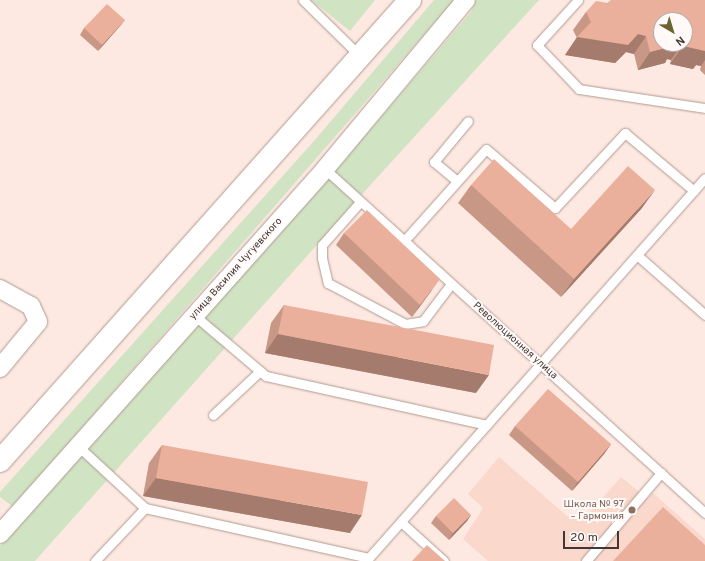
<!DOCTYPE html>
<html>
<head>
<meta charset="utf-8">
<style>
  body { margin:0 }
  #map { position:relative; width:705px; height:561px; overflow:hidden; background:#fde9e1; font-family:Overpass,sans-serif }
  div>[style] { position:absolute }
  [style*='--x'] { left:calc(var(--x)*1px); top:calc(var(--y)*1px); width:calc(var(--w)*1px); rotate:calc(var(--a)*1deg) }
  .built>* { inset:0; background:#fad8cc }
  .green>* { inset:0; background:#d0e4c3 }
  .roads { filter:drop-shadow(0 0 1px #b09990) drop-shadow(0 0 1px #b09990) }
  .lane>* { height:9px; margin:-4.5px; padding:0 4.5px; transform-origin:4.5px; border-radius:4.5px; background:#fff }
  .street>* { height:18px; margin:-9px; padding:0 9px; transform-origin:9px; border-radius:9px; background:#fff }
  .primary>* { height:22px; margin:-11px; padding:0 11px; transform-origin:11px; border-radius:11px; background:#fff }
  .wall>* { inset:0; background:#c99785 }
  .shaded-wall>* { inset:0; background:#a47b6c }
  .building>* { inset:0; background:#eab09b }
  .dots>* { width:11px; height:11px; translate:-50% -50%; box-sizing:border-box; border:2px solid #fffaf8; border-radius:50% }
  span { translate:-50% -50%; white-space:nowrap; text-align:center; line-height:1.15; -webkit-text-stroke:4px #fffaf8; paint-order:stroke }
  .street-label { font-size:10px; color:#413734 }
  .education-label { font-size:10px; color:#785e54 }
  .right { translate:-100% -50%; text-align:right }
  .north { position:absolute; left:653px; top:12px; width:40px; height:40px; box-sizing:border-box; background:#fffaf8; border:1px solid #b3acaa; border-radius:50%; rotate:142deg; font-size:11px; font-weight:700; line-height:16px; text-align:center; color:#413734 }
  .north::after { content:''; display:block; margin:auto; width:14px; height:18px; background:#6b6330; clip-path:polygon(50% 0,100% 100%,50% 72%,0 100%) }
  .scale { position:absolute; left:563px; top:531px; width:56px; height:18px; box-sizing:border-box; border:2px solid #413734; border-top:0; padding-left:5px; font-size:12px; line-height:14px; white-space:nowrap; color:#413734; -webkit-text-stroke:3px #fffaf8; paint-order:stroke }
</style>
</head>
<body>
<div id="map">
  <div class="built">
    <div style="clip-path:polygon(499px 457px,567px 516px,590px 512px,621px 477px,648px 499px,653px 493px,705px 539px,705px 561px,488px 561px,463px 539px,483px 508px,468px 494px)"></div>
  </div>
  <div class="green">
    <div style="clip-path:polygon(311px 0,375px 0,350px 31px)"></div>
    <div style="clip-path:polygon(434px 0,454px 0,13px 507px,0 497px,0 492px,314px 141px)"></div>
    <div style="clip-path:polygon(476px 0,539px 0,365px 191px,35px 561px,0 561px,0 546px,338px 167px,471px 12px)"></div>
  </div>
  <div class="roads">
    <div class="lane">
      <div style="--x:303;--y:0;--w:80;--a:44.5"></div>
      <div style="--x:578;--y:0;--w:61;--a:132.3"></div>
      <div style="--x:537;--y:45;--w:61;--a:46.3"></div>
      <div style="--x:579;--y:89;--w:127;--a:8.6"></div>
      <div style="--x:325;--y:169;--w:513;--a:42.15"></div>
      <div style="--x:457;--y:181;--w:30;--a:-140"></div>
      <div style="--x:434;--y:162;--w:53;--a:-50.3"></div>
      <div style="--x:360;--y:202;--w:57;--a:131.5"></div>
      <div style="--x:322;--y:245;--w:13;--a:90"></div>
      <div style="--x:322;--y:258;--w:26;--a:77"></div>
      <div style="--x:328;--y:283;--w:87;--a:28"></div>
      <div style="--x:405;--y:324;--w:18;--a:-9"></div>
      <div style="--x:423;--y:321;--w:46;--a:-52.9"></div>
      <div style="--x:404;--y:241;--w:123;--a:-48.3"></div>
      <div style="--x:486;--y:149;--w:91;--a:40.5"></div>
      <div style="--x:555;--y:208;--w:103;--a:-47"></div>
      <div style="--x:625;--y:133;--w:90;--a:40"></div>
      <div style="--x:637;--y:255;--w:91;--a:41.4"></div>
      <div style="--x:194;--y:315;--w:94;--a:40.3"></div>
      <div style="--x:266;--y:376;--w:226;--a:12.5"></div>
      <div style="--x:213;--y:415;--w:64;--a:-43.1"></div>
      <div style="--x:78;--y:446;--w:91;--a:42.8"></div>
      <div style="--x:145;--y:508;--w:229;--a:12.6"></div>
      <div style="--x:401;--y:522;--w:58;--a:42.2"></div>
      <div style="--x:95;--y:561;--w:73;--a:-46.7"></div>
      <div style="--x:366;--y:561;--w:511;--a:-48.49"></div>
      <div style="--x:586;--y:561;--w:116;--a:-49.6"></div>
    </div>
    <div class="street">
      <div style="--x:0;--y:289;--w:35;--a:29"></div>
      <div style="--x:31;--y:306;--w:17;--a:66"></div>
      <div style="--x:38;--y:322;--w:60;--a:129.6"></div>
      <div style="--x:0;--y:534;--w:489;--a:-48.3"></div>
      <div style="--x:325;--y:169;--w:220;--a:-50.2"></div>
    </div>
    <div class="primary">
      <div style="--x:0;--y:461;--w:617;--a:-48.35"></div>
    </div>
  </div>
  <div class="wall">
    <div style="clip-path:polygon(evenodd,705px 0,705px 75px,700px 70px,701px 66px,696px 65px,693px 69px,670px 64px,671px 60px,667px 59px,665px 63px,638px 70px,634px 54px,626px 52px,615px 63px,565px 55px,577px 38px,573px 30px,586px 12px,607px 3px,705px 0,685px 20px,685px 44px,661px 44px,685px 20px)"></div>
    <div style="clip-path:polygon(125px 20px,120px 26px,98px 51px,80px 35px,84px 28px)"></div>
    <div style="clip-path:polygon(471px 185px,571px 229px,642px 208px,561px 297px,458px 203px)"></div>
    <div style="clip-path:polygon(344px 233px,432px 290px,412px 317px,336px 245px)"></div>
    <div style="clip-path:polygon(284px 305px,476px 393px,265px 353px,271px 323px)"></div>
    <div style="clip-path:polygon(515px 426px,611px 444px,604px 454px,572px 491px,509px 435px)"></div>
    <div style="clip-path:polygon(162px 445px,350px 533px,143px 496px,149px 463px)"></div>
    <div style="clip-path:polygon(471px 515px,467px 521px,449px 540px,431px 523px,436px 516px)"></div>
  </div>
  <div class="shaded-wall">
    <div style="clip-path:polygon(125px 20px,120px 26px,98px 51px,102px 45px)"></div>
    <div style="clip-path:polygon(638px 34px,646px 36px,634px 54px,626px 52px,615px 63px,565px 55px,577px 37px)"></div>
    <div style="clip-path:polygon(676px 44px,682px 44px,671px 60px,667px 59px,665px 63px,638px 70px,650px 52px)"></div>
    <div style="clip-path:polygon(683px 46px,705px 50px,705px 60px,701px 66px,696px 65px,693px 69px,670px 64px)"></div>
    <div style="clip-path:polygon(655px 190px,642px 208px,561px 297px,574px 279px)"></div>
    <div style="clip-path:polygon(440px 279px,432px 290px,412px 317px,420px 305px)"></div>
    <div style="clip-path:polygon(278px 334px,489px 375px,476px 393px,265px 353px)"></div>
    <div style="clip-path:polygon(611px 444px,604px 454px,572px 491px,578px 482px)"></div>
    <div style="clip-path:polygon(156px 478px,362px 515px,350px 533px,143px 496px)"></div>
    <div style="clip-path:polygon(471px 515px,467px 521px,449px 540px,453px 533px)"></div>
  </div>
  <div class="building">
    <div style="clip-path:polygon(611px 0,705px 0,705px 51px,683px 46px,683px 44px,685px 44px,685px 20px,661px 20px,661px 44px,677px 44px,677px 45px,650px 52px,646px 36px,638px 34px,628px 45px,577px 37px,591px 22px,586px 12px,596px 1px,607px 3px)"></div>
    <div style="clip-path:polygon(107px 4px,125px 20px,102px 45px,84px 28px)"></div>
    <div style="clip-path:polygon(494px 159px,571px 229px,628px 166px,655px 190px,574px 279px,471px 185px)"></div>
    <div style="clip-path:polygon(367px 210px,440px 279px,420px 305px,344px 233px)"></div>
    <div style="clip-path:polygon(284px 305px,494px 345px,489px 375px,278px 334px)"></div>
    <div style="clip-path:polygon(548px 389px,611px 444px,578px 482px,515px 426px)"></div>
    <div style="clip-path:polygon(162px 445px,368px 482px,362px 515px,156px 478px)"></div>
    <div style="clip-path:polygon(454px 498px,471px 515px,453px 533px,436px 516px)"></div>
    <div style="clip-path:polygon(663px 507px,705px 545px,705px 561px,613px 561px)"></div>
    <div style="clip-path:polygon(427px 545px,445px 561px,412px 561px)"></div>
  </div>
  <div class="dots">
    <div style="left:632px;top:510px;background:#8d6e63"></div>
  </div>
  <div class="street-label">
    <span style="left:236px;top:269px;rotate:-48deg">улица Василия Чугуевского</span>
    <span style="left:515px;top:341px;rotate:42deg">Революционная улица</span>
  </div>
  <div class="education-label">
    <span class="right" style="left:624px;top:510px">Школа № 97<br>– Гармония</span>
  </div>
  <div class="north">N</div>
  <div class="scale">20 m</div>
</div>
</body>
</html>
